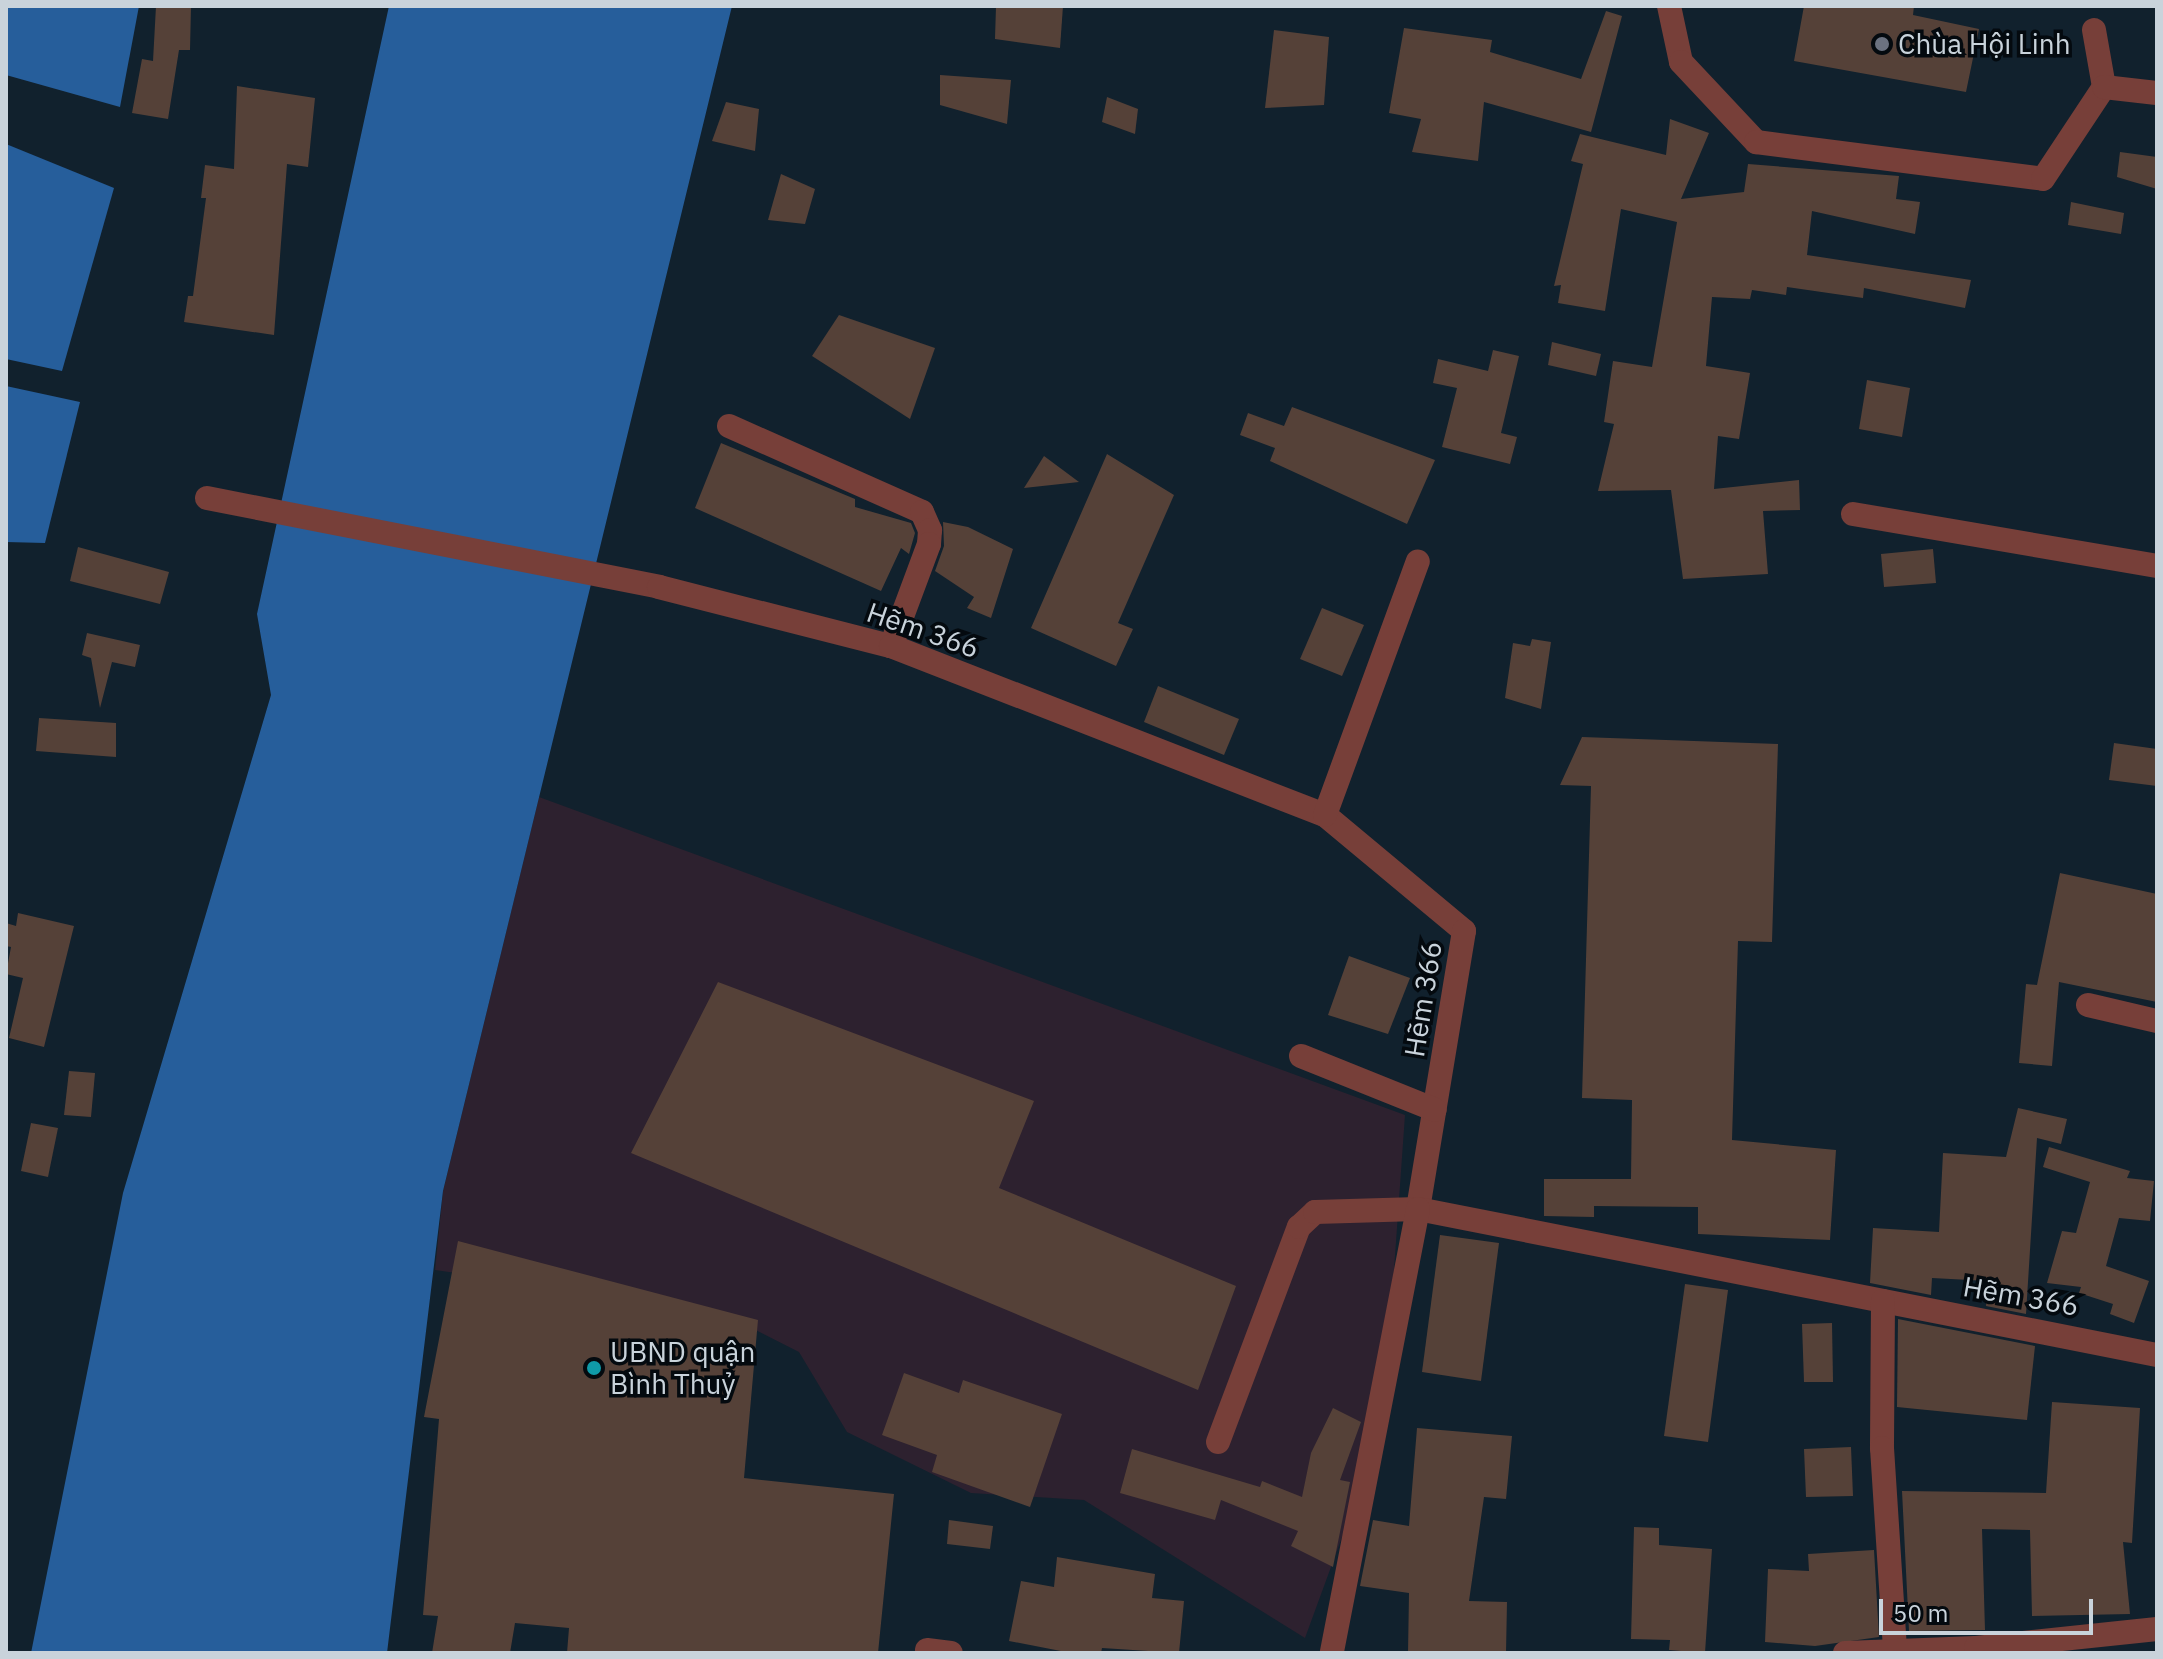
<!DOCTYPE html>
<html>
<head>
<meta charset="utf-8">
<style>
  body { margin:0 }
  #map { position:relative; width:2163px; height:1659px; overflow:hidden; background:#11212d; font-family:"IBM Plex Sans",sans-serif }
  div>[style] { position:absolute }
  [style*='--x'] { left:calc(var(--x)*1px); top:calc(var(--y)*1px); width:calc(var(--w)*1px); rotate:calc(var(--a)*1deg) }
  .industrial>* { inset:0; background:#2d212f }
  .water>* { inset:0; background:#265e9b }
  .building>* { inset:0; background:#554138 }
  .minor>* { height:24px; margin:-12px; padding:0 12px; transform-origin:12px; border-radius:12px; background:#773f39 }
  .dots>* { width:22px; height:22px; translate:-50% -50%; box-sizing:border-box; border:4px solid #040a0f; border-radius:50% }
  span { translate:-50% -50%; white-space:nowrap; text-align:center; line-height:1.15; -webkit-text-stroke:7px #040a0f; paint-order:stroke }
  .poi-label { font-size:28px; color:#c9d3db }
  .left { translate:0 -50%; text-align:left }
  .street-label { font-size:28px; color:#c9d3db }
  .frame { position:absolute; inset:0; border:8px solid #c9d3db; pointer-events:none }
  .scale { position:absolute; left:1879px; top:1599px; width:214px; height:36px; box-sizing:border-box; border:4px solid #c9d3db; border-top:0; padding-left:10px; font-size:24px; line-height:28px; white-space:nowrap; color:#c9d3db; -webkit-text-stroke:6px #040a0f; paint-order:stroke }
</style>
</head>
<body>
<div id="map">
  <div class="industrial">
    <div style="clip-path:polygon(539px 797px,1405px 1115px,1383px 1425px,1305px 1638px,1084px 1500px,971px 1493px,847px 1432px,799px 1352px,716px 1310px,435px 1270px,443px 1191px)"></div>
  </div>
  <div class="water">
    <div style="clip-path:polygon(6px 6px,139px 6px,120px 107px,6px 75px)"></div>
    <div style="clip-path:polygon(389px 6px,732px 6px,443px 1191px,387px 1653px,31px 1653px,123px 1193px,271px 695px,257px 614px)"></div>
    <div style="clip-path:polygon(6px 144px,114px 188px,62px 371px,6px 359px)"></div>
    <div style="clip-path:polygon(6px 386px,80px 402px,45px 543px,6px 542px)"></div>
  </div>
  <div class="building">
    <div style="clip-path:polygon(156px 6px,191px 6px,190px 50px,179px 50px,168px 119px,132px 113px,142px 59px,153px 61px)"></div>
    <div style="clip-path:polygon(996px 6px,1063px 6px,1060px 48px,995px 39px)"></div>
    <div style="clip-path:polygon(1804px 6px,1914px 6px,1913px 15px,1979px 29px,1966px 92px,1794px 61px)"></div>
    <div style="clip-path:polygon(1606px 11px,1622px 16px,1591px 132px,1484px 102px,1478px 161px,1412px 152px,1421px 119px,1389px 113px,1404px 28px,1492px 40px,1490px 52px,1581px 79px)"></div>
    <div style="clip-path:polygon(1274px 30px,1329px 37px,1324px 105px,1265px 108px)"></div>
    <div style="clip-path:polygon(940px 75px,1011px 80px,1007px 124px,940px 105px)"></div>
    <div style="clip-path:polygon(237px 86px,315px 98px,308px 167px,287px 164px,274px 335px,184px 322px,188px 296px,193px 296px,206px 198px,201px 198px,205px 165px,234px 169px)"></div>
    <div style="clip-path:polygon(1107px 97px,1138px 109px,1135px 134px,1102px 122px)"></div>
    <div style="clip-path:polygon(726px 102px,759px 109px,755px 151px,712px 141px)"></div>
    <div style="clip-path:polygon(1670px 119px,1709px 133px,1681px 199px,1744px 192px,1748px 164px,1899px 176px,1896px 199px,1920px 202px,1915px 234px,1812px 211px,1807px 255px,1971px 280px,1965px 308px,1864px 288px,1863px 298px,1787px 287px,1786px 295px,1752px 290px,1750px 299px,1712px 297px,1706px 366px,1750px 373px,1739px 439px,1718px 436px,1714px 489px,1799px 480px,1800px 510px,1763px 511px,1768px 574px,1683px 579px,1671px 490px,1598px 491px,1614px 424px,1604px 422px,1613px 361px,1652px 367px,1677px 222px,1621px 209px,1605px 311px,1558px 303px,1561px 285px,1554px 286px,1583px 164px,1571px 161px,1580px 134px,1666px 155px)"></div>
    <div style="clip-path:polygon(2120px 152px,2157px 157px,2157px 189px,2117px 177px)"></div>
    <div style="clip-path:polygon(781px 174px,815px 189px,805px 224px,768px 220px)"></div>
    <div style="clip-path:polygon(2071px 202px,2124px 213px,2121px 234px,2068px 225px)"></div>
    <div style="clip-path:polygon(839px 315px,935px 348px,910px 419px,812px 356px)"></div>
    <div style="clip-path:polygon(1552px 342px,1601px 354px,1596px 376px,1548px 365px)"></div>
    <div style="clip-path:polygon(1493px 350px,1519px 356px,1501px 433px,1517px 437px,1510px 464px,1442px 447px,1457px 388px,1433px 383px,1438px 359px,1488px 371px)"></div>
    <div style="clip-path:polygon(1867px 380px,1910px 388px,1902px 437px,1859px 429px)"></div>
    <div style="clip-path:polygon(1292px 407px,1435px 460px,1407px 524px,1270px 461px,1275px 448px,1240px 435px,1248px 413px,1284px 426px)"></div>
    <div style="clip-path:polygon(721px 443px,855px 499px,855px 507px,911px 523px,915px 533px,909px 554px,901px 548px,881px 591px,695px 508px)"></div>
    <div style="clip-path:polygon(1107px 454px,1174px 495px,1118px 623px,1133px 629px,1116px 666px,1031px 628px)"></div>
    <div style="clip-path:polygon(1044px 456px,1079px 482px,1024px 488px)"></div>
    <div style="clip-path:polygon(943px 522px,968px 527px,1013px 549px,991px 618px,967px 608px,974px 597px,935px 571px,944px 546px)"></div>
    <div style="clip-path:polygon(78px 547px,169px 572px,160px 604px,70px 581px)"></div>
    <div style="clip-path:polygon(1933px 549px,1936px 583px,1884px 587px,1881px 554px)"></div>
    <div style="clip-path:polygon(1322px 608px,1364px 625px,1342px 676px,1300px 659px)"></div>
    <div style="clip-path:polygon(87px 633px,140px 645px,135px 667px,112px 662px,100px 708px,91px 658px,82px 655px)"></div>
    <div style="clip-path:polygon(1532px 639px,1551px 642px,1541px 709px,1505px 698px,1513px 643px,1530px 646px)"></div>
    <div style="clip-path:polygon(1158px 686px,1239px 719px,1224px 755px,1144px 722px)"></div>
    <div style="clip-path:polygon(39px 718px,116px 723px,116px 757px,36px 751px)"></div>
    <div style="clip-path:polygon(1582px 737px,1778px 744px,1772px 942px,1738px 941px,1732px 1140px,1836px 1150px,1830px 1240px,1698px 1234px,1698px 1207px,1594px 1206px,1594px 1217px,1544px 1216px,1544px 1179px,1631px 1179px,1632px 1100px,1582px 1098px,1591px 786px,1560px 785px)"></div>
    <div style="clip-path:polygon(2114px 743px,2157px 749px,2157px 786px,2109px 780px)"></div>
    <div style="clip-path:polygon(2060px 873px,2157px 894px,2157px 1002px,2059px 982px,2052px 1066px,2019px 1063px,2026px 984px,2037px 985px)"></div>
    <div style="clip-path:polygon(18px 913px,74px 926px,44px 1047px,9px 1038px,23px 978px,6px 974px,11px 947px,6px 946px,6px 923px,16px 926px)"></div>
    <div style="clip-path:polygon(1349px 956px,1410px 978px,1388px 1034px,1328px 1015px)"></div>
    <div style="clip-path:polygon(718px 982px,1034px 1101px,999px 1188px,1236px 1286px,1198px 1390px,631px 1153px)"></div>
    <div style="clip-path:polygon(69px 1071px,95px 1073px,91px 1117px,64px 1115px)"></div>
    <div style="clip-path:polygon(2018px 1108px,2067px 1119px,2061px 1144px,2037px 1138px,2026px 1314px,1986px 1306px,1988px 1281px,1932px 1278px,1931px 1295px,1870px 1283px,1873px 1228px,1939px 1232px,1943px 1153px,2006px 1157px)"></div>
    <div style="clip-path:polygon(31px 1123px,58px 1128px,48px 1177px,21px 1171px)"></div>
    <div style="clip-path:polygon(2049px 1147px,2130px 1171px,2127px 1178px,2154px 1181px,2150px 1221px,2119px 1218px,2106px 1266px,2149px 1281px,2134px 1323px,2110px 1314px,2113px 1304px,2079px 1293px,2081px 1287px,2047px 1283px,2062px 1231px,2076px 1233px,2090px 1182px,2043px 1167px)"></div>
    <div style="clip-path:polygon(1440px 1235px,1499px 1243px,1481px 1381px,1422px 1372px)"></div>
    <div style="clip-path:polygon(458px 1241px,758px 1320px,744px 1478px,894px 1494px,878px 1653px,567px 1653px,569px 1628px,515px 1623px,510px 1653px,432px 1653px,438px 1616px,423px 1615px,439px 1419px,424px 1417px)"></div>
    <div style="clip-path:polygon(1685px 1284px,1728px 1290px,1708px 1442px,1664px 1436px)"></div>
    <div style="clip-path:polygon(1898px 1319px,2035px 1346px,2027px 1420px,1897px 1407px)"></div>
    <div style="clip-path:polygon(1832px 1323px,1833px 1382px,1804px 1382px,1802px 1324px)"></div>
    <div style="clip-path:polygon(904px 1373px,959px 1393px,963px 1380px,1062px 1414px,1030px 1507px,932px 1472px,937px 1455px,882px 1435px)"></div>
    <div style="clip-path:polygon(2052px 1402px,2140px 1408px,2132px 1543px,2123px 1542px,2130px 1614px,2032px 1616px,2030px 1530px,1982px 1529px,1985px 1630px,1909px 1631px,1902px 1491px,2046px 1493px)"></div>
    <div style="clip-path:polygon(1333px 1408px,1361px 1422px,1340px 1480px,1350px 1482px,1333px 1567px,1291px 1546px,1298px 1531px,1221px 1500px,1215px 1520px,1120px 1493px,1132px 1449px,1260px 1487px,1262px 1481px,1302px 1497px,1311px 1453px)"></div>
    <div style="clip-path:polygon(1417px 1428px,1512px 1436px,1506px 1499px,1484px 1497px,1469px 1601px,1507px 1602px,1506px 1653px,1408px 1653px,1409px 1593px,1360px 1586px,1373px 1520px,1409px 1526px)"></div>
    <div style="clip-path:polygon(1851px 1447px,1853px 1496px,1806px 1497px,1804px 1449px)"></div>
    <div style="clip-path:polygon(949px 1520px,993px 1526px,990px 1549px,947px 1544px)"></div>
    <div style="clip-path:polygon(1634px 1527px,1659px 1528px,1659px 1545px,1712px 1549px,1705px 1653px,1669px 1650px,1670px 1640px,1631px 1639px)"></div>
    <div style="clip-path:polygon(1874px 1550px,1879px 1637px,1815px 1646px,1765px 1642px,1768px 1569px,1809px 1571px,1808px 1554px)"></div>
    <div style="clip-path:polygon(1057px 1557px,1155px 1574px,1152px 1598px,1184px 1601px,1179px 1653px,1102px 1648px,1101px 1653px,1071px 1653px,1009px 1641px,1021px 1581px,1054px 1587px)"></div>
  </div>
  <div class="minor">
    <div style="--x:1669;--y:6;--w:57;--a:77.9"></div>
    <div style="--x:1681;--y:62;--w:110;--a:46.8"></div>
    <div style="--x:1756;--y:142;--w:289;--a:7.3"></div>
    <div style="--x:2043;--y:179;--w:110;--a:-56.5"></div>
    <div style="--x:2094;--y:30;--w:58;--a:80"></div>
    <div style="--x:2104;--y:87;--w:53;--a:6.5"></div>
    <div style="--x:729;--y:426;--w:211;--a:24"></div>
    <div style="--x:922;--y:512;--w:20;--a:66"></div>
    <div style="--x:930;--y:530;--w:14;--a:94"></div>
    <div style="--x:929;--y:544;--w:109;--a:110.4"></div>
    <div style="--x:207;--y:498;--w:461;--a:11.1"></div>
    <div style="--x:659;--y:587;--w:239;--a:14.3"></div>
    <div style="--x:891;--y:646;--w:466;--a:21.3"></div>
    <div style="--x:1325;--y:815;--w:181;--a:39.8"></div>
    <div style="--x:1464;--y:931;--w:282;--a:99.4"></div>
    <div style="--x:1418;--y:1209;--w:753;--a:11.18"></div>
    <div style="--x:1853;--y:514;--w:308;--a:9.7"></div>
    <div style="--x:1325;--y:815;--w:270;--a:-69.9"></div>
    <div style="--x:2088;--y:1005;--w:71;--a:13.1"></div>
    <div style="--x:1301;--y:1056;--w:144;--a:21.9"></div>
    <div style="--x:1883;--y:1301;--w:147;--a:90.4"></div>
    <div style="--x:1882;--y:1448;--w:201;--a:86.3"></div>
    <div style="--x:1218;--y:1442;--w:230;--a:-69.4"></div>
    <div style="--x:1299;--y:1227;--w:22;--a:-43"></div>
    <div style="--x:1315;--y:1212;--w:103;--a:-1.7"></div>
    <div style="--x:1418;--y:1209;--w:452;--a:101"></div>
    <div style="--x:927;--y:1650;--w:24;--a:7"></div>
    <div style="--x:1845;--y:1653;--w:131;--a:-2.2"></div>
    <div style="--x:1976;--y:1648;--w:182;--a:-6"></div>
  </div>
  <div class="dots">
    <div style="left:1882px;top:44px;background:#6b7280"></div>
    <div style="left:594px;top:1368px;background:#0f9aa8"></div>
  </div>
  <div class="poi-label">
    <span class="left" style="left:1898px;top:44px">Chùa Hội Linh</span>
    <span class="left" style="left:610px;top:1368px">UBND quận<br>Bình Thuỷ</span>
  </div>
  <div class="street-label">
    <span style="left:923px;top:630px;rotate:19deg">Hẽm 366</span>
    <span style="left:1423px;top:999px;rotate:-81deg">Hẽm 366</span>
    <span style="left:2021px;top:1296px;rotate:10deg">Hẽm 366</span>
  </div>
  <div class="frame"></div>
  <div class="scale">50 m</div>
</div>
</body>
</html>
